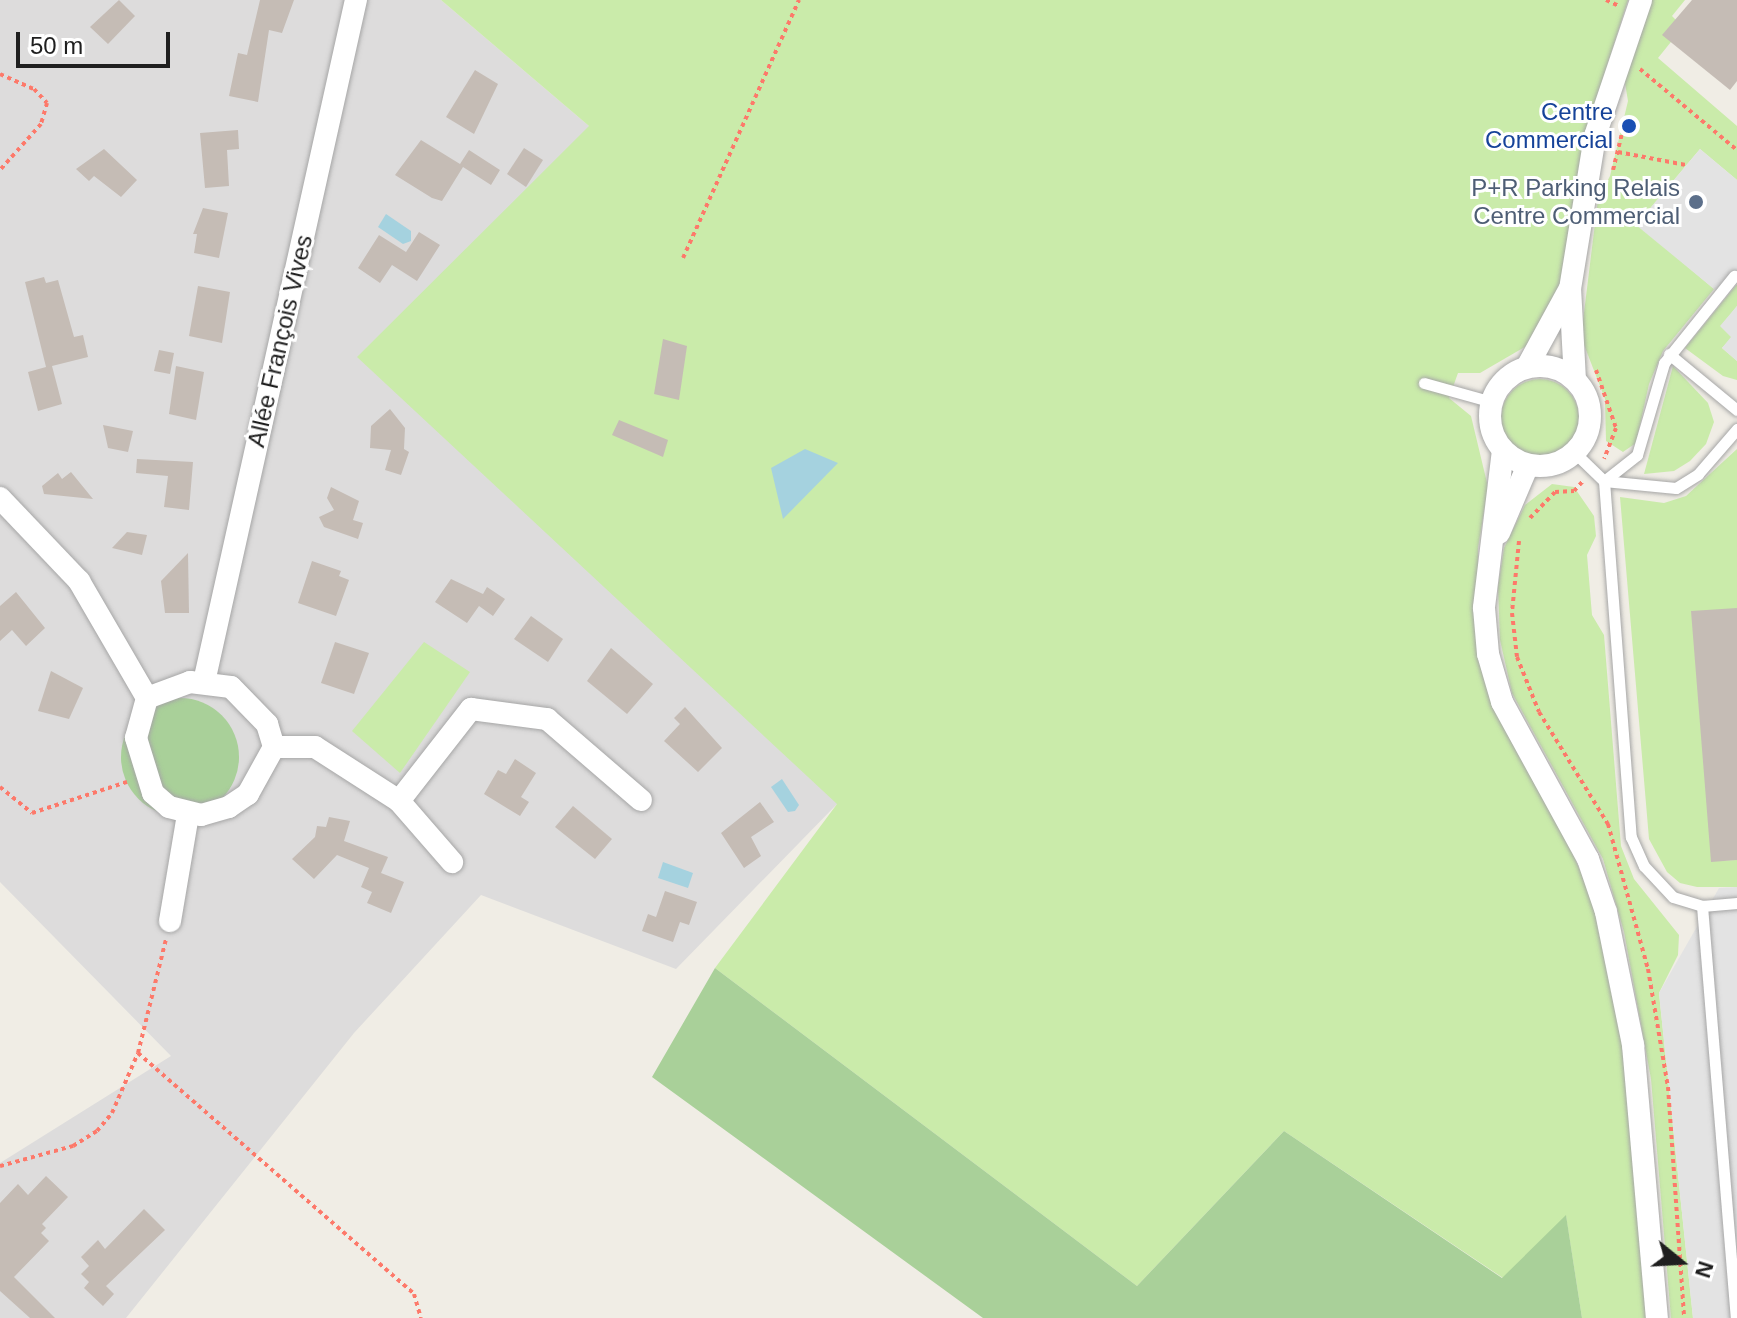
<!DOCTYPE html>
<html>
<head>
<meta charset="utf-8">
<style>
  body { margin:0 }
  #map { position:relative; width:1737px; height:1318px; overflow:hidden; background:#f0ede5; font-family:Helvetica,sans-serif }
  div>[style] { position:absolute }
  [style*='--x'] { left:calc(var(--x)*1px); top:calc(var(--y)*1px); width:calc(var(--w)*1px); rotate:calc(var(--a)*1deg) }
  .residential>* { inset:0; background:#dddcdc }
  .grass>* { inset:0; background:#caebaa }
  .round { border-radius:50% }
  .forest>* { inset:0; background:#a9d099 }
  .parking>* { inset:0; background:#e3e3e3 }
  .water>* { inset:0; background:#a5d2df }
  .building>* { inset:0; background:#c5bcb5 }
  .path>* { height:4px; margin-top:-2px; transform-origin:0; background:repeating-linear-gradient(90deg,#fd796a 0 4px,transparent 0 8px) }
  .roads { filter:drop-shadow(0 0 2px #a6a6a6) drop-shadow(0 0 2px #a6a6a6) }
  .lane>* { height:11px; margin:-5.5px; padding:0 5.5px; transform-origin:5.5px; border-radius:5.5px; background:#fff }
  .street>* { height:22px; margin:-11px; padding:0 11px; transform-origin:11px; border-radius:11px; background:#fff }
  .street>.ring { margin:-11px; padding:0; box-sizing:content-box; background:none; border:22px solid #fff; border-radius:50% }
  .dots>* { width:22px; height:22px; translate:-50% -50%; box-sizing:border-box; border:4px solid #fff; border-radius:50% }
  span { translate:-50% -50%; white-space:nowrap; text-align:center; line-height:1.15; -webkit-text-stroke:6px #fff; paint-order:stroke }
  .transit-label { font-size:24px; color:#164399 }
  .right { translate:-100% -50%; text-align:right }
  .service-label { font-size:24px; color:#4e5e75 }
  .street-label { font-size:24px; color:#1f1f1f }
  .north { position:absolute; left:1641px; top:1222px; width:80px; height:80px; -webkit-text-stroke:6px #fff; paint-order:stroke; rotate:108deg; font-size:22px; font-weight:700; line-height:32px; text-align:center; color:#1f1f1f }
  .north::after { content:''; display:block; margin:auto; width:28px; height:36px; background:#1f1f1f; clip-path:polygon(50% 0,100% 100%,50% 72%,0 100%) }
  .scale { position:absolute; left:16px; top:32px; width:154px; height:36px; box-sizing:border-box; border:4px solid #1f1f1f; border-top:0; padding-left:10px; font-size:24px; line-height:28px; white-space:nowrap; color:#1f1f1f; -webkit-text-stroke:6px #fff; paint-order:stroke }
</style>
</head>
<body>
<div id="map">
  <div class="residential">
    <div style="clip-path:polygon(0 0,441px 0,589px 126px,838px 803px,676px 969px,481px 895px,354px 1033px,126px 1318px,0 1318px,0 1163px,171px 1056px,0 882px)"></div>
  </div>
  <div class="grass">
    <div style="clip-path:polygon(441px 0,1628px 0,1592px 113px,1559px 290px,1528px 345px,1480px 373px,1458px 373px,1449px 398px,1471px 416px,1488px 487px,1478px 548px,1479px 636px,1594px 903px,1619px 1013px,1649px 1318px,1582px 1318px,1566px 1216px,1503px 1278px,1284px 1131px,1137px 1286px,715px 968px,837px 804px,357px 357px,589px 126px)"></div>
    <div style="clip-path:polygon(1651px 0,1685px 0,1672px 16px,1683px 27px,1658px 58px,1737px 126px,1737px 180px,1700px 149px,1637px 224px,1714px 289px,1663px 351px,1649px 384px,1636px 443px,1623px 452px,1606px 441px,1605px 399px,1581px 337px,1598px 199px,1610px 176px,1628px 101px,1624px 77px)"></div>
    <div style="clip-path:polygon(1737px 284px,1737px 306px,1721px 326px,1732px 337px,1722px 348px,1737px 361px,1737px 380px,1723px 376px,1685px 348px)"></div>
    <div style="clip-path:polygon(1673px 366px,1708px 403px,1714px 422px,1706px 444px,1690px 461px,1674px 471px,1644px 474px)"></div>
    <div class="round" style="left:1501px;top:379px;width:78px;height:78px"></div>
    <div style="clip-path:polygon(1737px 449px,1737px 608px,1711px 861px,1737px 860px,1737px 887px,1697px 887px,1680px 883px,1667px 872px,1649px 839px,1620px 497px,1664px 503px,1686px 496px)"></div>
    <div style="clip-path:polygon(1552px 484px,1574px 487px,1594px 516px,1596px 536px,1587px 555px,1592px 615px,1604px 635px,1621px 846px,1634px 879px,1679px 935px,1678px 955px,1659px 993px,1693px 1318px,1671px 1318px,1651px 1079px,1624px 932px,1603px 859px,1512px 693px,1500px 640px,1498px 587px,1504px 548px,1525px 505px)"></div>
    <div style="clip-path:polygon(424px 642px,470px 672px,400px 773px,352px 731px)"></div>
  </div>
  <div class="forest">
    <div class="round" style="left:121px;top:698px;width:118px;height:118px"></div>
    <div style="clip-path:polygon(715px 968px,1137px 1286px,1284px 1131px,1502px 1278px,1566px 1215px,1582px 1318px,983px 1318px,652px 1077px)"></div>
  </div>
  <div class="parking">
    <div style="clip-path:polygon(1700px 149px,1737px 180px,1737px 284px,1725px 298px,1636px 225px)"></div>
    <div style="clip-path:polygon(1737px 306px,1737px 361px,1722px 348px,1731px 337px,1720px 326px)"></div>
    <div style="clip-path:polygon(1737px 887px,1737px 1318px,1693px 1318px,1659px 993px,1719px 888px)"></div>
  </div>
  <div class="water">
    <div style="clip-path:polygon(386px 214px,411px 231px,411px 241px,403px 244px,378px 227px)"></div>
    <div style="clip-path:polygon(805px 449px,838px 463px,783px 519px,771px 468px)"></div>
    <div style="clip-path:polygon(782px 779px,799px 805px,795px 811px,788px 812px,771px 787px)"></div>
    <div style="clip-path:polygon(663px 862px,693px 873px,688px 888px,658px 878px)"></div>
  </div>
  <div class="building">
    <div style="clip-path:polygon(119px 0,135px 16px,108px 44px,90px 27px)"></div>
    <div style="clip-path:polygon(260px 0,294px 0,282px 33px,269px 30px,258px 102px,229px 96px,238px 53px,247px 55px)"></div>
    <div style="clip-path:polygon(1692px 0,1737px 0,1737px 81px,1730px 90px,1662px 35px)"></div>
    <div style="clip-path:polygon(475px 70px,498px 84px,474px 134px,446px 117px)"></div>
    <div style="clip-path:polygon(238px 130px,239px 149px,227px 150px,229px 186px,205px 188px,200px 133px)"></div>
    <div style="clip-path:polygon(421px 140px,460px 164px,469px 150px,500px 170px,491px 185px,463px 167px,442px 201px,432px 198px,395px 175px)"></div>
    <div style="clip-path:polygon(524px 148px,543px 160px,526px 187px,507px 174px)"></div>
    <div style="clip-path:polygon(104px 149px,137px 180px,121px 197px,94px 176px,89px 181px,76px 169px)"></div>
    <div style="clip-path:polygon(203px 208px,228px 213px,219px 258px,194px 253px,197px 234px,193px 234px)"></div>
    <div style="clip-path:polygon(419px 232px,440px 245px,417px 281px,392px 265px,380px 283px,358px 268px,379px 235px,406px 252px)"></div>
    <div style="clip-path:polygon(44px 277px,46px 283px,58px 280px,74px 337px,83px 335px,88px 357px,52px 366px,62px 404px,38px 411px,28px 372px,46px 367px,25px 282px)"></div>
    <div style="clip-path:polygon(198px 286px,230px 292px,222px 343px,189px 336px)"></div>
    <div style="clip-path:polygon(663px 339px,687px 346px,679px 400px,654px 394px)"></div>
    <div style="clip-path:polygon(159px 350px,174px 353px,170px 374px,154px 371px)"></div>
    <div style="clip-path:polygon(176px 366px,204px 372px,196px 420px,169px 414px)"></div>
    <div style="clip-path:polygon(390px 409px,405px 428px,404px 449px,409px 452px,401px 475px,385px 470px,391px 450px,370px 448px,371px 426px)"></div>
    <div style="clip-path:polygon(619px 420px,668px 440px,663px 457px,612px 435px)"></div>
    <div style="clip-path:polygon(103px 425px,133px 431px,128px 452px,108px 448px)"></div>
    <div style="clip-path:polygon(137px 459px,193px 462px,189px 510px,164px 507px,168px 476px,136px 473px)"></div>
    <div style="clip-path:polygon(71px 472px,93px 499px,44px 494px,42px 486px,58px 473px,62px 479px)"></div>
    <div style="clip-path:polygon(331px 487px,359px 501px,353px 520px,363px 523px,358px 539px,324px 527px,319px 517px,334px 510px,327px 498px)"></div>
    <div style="clip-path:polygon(127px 532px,147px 535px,142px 555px,112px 548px)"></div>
    <div style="clip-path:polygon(188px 553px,189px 613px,165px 613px,161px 581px)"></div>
    <div style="clip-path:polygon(312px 561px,341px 571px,339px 576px,349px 580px,336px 616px,298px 603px)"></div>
    <div style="clip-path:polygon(451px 579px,483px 594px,487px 587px,505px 599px,493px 616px,479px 606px,467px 623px,435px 602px)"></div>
    <div style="clip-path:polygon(16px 592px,45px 628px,26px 646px,12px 630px,0 641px,0 606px)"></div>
    <div style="clip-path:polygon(1737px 608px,1737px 860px,1711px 862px,1691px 611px)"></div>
    <div style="clip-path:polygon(531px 616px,563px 639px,548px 662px,514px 639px)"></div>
    <div style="clip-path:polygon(335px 642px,369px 653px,354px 694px,321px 683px)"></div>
    <div style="clip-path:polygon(611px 648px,653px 684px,627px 714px,587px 681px)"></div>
    <div style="clip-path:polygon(51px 671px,83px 688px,69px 719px,38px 711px)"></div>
    <div style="clip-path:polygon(685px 707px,722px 748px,698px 772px,664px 741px,680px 724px,674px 718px)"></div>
    <div style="clip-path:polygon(515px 759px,536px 773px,521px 797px,529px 802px,520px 816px,484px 794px,498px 770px,506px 774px)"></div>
    <div style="clip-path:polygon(760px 802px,774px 822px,751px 837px,761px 856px,744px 868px,721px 833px)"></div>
    <div style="clip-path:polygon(573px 806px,612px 839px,595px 859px,555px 827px)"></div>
    <div style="clip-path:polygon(329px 817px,350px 821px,344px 841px,388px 857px,381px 873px,404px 882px,391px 913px,367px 903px,372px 892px,361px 887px,369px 868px,337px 855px,314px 879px,292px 859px,315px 837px,317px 826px,326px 827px)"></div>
    <div style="clip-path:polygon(665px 891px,697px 902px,689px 925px,680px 922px,673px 942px,642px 931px,648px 914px,656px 917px)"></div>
    <div style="clip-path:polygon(46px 1176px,68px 1197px,42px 1224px,46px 1228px,41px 1233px,49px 1241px,14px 1277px,55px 1318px,30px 1318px,0 1291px,0 1203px,18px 1184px,28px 1195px)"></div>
    <div style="clip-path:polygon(144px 1209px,165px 1230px,106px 1286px,114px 1294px,103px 1306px,84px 1288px,89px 1282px,81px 1274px,89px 1266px,81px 1257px,98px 1240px,105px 1249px)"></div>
  </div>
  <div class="path">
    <div style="--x:1606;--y:0;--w:14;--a:25"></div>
    <div style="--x:1640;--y:69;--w:126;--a:39.9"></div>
    <div style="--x:0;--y:74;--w:37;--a:24"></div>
    <div style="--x:34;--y:89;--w:19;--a:47"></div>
    <div style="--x:47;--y:103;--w:22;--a:106"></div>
    <div style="--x:41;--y:124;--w:62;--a:131.7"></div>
    <div style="--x:1618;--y:152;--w:69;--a:10.8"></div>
    <div style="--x:1613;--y:170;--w:55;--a:-76.2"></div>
    <div style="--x:683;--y:258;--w:283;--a:-65.8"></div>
    <div style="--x:1596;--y:370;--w:61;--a:71"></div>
    <div style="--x:1616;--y:428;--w:33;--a:111"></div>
    <div style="--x:1530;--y:518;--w:36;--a:-46"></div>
    <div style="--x:1555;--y:492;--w:19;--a:-3"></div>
    <div style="--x:1574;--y:491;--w:15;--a:-48"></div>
    <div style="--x:1519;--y:541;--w:72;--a:95.6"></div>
    <div style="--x:1512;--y:613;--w:44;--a:83.5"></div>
    <div style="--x:1517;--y:657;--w:59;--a:68.2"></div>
    <div style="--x:1539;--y:712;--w:132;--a:58.4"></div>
    <div style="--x:1608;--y:824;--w:150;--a:74.6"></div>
    <div style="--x:1648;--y:969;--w:120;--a:80.4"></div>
    <div style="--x:1668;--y:1087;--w:232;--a:86"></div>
    <div style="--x:0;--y:787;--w:41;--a:39.1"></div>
    <div style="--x:32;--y:813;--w:100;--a:-18.1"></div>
    <div style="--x:138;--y:1053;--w:366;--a:41.1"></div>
    <div style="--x:414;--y:1294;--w:25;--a:74"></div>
    <div style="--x:0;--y:1166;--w:76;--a:-15.3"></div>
    <div style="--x:73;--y:1146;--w:28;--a:-32"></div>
    <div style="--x:97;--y:1131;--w:23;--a:-50"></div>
    <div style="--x:112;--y:1113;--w:65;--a:-66.6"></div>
    <div style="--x:138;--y:1053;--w:117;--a:-76.2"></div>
  </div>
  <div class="roads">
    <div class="lane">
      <div style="--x:1669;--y:354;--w:88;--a:39.5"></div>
      <div style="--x:1424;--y:383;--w:71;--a:15.6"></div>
      <div style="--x:1574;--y:452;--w:42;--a:44"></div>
      <div style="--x:1604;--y:481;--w:72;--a:5.6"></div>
      <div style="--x:1676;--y:488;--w:26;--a:-32"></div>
      <div style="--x:1698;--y:474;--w:60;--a:-49.1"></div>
      <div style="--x:1604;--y:481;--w:357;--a:85.7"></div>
      <div style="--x:1631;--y:837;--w:32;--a:66"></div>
      <div style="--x:1644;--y:866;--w:42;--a:46.9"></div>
      <div style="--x:1673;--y:897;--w:30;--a:17"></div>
      <div style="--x:1702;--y:906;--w:35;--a:-5"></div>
      <div style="--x:1604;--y:481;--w:42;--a:-38.2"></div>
      <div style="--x:1637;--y:455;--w:96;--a:-73.6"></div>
      <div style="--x:1664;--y:363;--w:112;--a:-51.2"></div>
      <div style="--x:1702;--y:906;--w:413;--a:85.3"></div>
    </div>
    <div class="street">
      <div class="ring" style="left:1490px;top:366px;width:78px;height:78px"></div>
      <div style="--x:1527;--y:367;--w:88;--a:-61.4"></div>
      <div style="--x:1575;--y:380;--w:91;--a:-93.1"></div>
      <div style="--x:1570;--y:289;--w:155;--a:-80.7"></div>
      <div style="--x:1595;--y:136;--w:144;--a:-71.3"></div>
      <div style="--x:1503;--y:450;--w:159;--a:96.9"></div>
      <div style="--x:1484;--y:608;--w:46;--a:85"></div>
      <div style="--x:1488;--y:654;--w:50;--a:73.7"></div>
      <div style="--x:1502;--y:702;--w:179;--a:61.3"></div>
      <div style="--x:1588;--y:859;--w:56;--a:71.2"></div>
      <div style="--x:1606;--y:912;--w:136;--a:78.5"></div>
      <div style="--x:1633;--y:1045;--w:274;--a:85"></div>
      <div style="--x:0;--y:498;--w:115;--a:46.4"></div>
      <div style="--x:79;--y:581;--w:135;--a:59.8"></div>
      <div style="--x:1499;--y:533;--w:74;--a:-66.9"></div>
      <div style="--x:190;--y:682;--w:41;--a:7"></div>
      <div style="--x:231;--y:687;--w:52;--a:45.8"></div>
      <div style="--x:267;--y:724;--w:24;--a:73"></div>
      <div style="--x:274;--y:747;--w:54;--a:119"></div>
      <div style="--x:248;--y:794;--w:23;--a:146"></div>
      <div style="--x:229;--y:807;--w:29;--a:164"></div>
      <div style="--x:201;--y:815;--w:33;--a:-166"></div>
      <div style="--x:169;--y:807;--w:21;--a:-139"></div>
      <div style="--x:153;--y:793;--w:58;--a:-107.2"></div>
      <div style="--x:136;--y:738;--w:41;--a:-74.6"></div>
      <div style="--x:147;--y:698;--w:46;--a:-20.4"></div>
      <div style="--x:204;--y:682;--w:699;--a:-77.44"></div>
      <div style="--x:274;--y:747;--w:41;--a:0"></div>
      <div style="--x:315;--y:747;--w:100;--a:32.7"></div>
      <div style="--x:399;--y:801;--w:81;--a:49"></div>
      <div style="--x:399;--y:801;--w:117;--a:-52"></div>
      <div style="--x:471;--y:709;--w:77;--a:7.5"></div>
      <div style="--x:547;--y:719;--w:124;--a:40.8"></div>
      <div style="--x:170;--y:921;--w:108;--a:-80.4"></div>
    </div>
  </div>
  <div class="dots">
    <div style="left:1629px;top:126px;background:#1a4fb4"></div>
    <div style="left:1696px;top:202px;background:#5c6f8a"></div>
  </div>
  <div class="transit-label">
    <span class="right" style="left:1613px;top:126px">Centre<br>Commercial</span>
  </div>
  <div class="service-label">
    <span class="right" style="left:1680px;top:202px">P+R Parking Relais<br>Centre Commercial</span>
  </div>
  <div class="street-label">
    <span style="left:280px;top:341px;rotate:-77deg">Allée François Vives</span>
  </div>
  <div class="north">N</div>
  <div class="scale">50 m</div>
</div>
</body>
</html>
